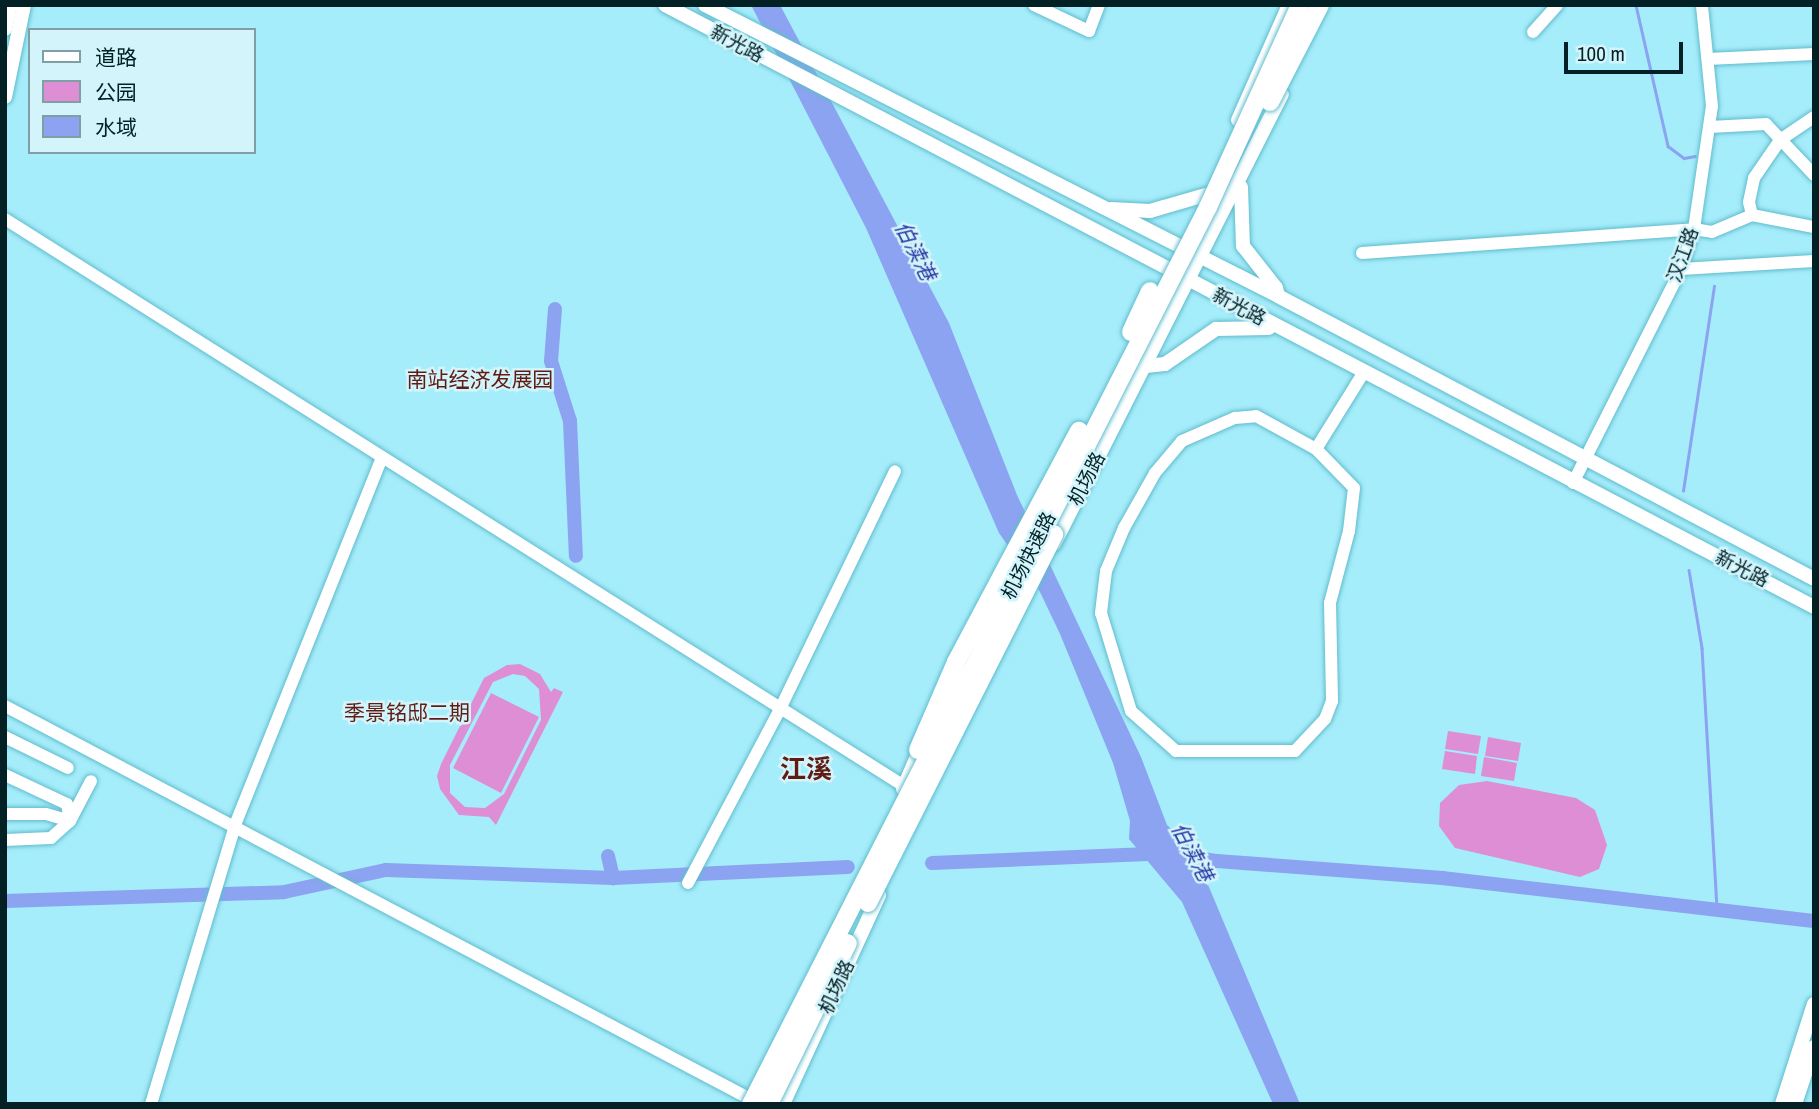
<!DOCTYPE html>
<html>
<head>
<meta charset="utf-8">
<style>
  body { margin:0 }
  #map { position:relative; width:1819px; height:1109px; overflow:hidden; background:#a6edfb; font-family:"Archivo Narrow","Noto Sans SC",sans-serif }
  div>[style] { position:absolute }
  [style*='--x'] { left:calc(var(--x)*1px); top:calc(var(--y)*1px); width:calc(var(--w)*1px); rotate:calc(var(--a)*1deg) }
  .green>* { inset:0; background:#de8ed5 }
  .water>* { inset:0; background:#8ca3f1 }
  .stream>* { height:2.5px; margin:-1.25px; padding:0 1.25px; transform-origin:1.25px; border-radius:1.25px; background:#8ca3f1 }
  .river>* { height:14px; margin:-7px; padding:0 7px; transform-origin:7px; border-radius:7px; background:#8ca3f1 }
  .roads { filter:drop-shadow(0 0 2px #60bccd) drop-shadow(0 0 2px #60bccd) }
  .minor>* { height:12px; margin:-6px; padding:0 6px; transform-origin:6px; border-radius:6px; background:#fff }
  .major>* { height:14px; margin:-7px; padding:0 7px; transform-origin:7px; border-radius:7px; background:#fff }
  .bridges { filter:drop-shadow(0 0 2px #60bccd) drop-shadow(0 0 2px #60bccd) }
  .highway-bridge>* { height:18px; margin:-9px; padding:0 9px; transform-origin:9px; border-radius:9px; background:#fff }
  span { translate:-50% -50%; white-space:nowrap; text-align:center; line-height:1.15; -webkit-text-stroke:5px #d2f4fa; paint-order:stroke }
  .street-label { font-size:19px; color:#032025 }
  .water-label { font-size:21px; color:#2a37a5; font-style:italic }
  .neighbourhood-label { font-size:21px; color:#601c13 }
  .district-label { font-size:26px; color:#601c13; font-weight:700 }
  .frame { position:absolute; inset:0; border:7px solid #032025; pointer-events:none }
  .legend { position:absolute; left:28px; top:28px; width:228px; height:126px; box-sizing:border-box; background:#d2f4fa; border:2px solid #7f9fa5; margin:0; padding:9px 12px; list-style:none; font-size:21px; color:#032025 }
  .legend li { display:flex; align-items:center; gap:14px; height:35px }
  .legend b { width:35px; border:2px solid #7f9fa5 }
  .scale { position:absolute; left:1564px; top:42px; width:119px; height:32px; box-sizing:border-box; border:4px solid #032025; border-top:0; padding-left:9px; font-size:21px; line-height:24px; white-space:nowrap; color:#032025; -webkit-text-stroke:5px #d2f4fa; paint-order:stroke }
</style>
</head>
<body>
<div id="map">
  <div class="green">
    <div style="clip-path:polygon(evenodd,520px 664px,540px 674px,551px 692px,554px 688px,563px 692px,496px 825px,489px 817px,459px 815px,440px 789px,437px 776px,441px 764px,484px 678px,507px 665px,520px 664px,513px 674px,525px 676px,539px 689px,541px 720px,504px 794px,485px 808px,465px 807px,450px 793px,450px 765px,493px 682px,513px 674px)"></div>
    <div style="clip-path:polygon(491px 693px,539px 717px,501px 793px,453px 768px)"></div>
    <div style="clip-path:polygon(1448px 731px,1481px 736px,1478px 754px,1445px 749px)"></div>
    <div style="clip-path:polygon(1488px 737px,1521px 743px,1518px 761px,1485px 756px)"></div>
    <div style="clip-path:polygon(1445px 751px,1477px 756px,1475px 774px,1442px 769px)"></div>
    <div style="clip-path:polygon(1484px 757px,1517px 763px,1514px 781px,1481px 776px)"></div>
    <div style="clip-path:polygon(1487px 781px,1576px 798px,1595px 810px,1607px 845px,1599px 869px,1580px 877px,1455px 848px,1439px 826px,1440px 803px,1459px 785px)"></div>
  </div>
  <div class="water">
    <div style="clip-path:polygon(751px 5px,780px 5px,949px 323px,1017px 495px,1141px 757px,1167px 825px,1193px 849px,1300px 1104px,1273px 1104px,1182px 902px,1129px 839px,1130px 821px,1113px 763px,1060px 634px,1040px 592px,999px 533px,866px 228px)"></div>
  </div>
  <div class="stream">
    <div style="--x:1636;--y:5;--w:145;--a:77.2"></div>
    <div style="--x:1668;--y:146;--w:20;--a:37"></div>
    <div style="--x:1684;--y:158;--w:11;--a:-10"></div>
    <div style="--x:1683;--y:491;--w:207;--a:-81.4"></div>
    <div style="--x:1689;--y:570;--w:79;--a:80.5"></div>
    <div style="--x:1702;--y:648;--w:261;--a:86.7"></div>
  </div>
  <div class="river">
    <div style="--x:555;--y:309;--w:52;--a:94.4"></div>
    <div style="--x:551;--y:361;--w:63;--a:72.4"></div>
    <div style="--x:570;--y:421;--w:135;--a:87.5"></div>
    <div style="--x:608;--y:856;--w:23;--a:77"></div>
    <div style="--x:932;--y:863;--w:234;--a:-2.4"></div>
    <div style="--x:1166;--y:853;--w:52;--a:8.9"></div>
    <div style="--x:1217;--y:861;--w:226;--a:4.3"></div>
    <div style="--x:1442;--y:878;--w:374;--a:6.6"></div>
    <div style="--x:5;--y:901;--w:279;--a:-1.8"></div>
    <div style="--x:284;--y:892;--w:104;--a:-12.2"></div>
    <div style="--x:386;--y:870;--w:227;--a:2"></div>
    <div style="--x:613;--y:878;--w:235;--a:-2.7"></div>
  </div>
  <div class="roads">
    <div class="minor">
      <div style="--x:1034;--y:5;--w:61;--a:25.3"></div>
      <div style="--x:1089;--y:31;--w:28;--a:-69"></div>
      <div style="--x:1533;--y:32;--w:36;--a:-48"></div>
      <div style="--x:1708;--y:59;--w:106;--a:-2.7"></div>
      <div style="--x:1710;--y:127;--w:56;--a:-3.1"></div>
      <div style="--x:1766;--y:124;--w:70;--a:46.7"></div>
      <div style="--x:1752;--y:215;--w:13;--a:-103"></div>
      <div style="--x:1749;--y:202;--w:25;--a:-78"></div>
      <div style="--x:1754;--y:178;--w:46;--a:-55.6"></div>
      <div style="--x:1780;--y:140;--w:41;--a:-34.1"></div>
      <div style="--x:5;--y:219;--w:1072;--a:32.24"></div>
      <div style="--x:1362;--y:253;--w:333;--a:-4.1"></div>
      <div style="--x:1694;--y:229;--w:18;--a:9"></div>
      <div style="--x:1712;--y:232;--w:43;--a:-23"></div>
      <div style="--x:1752;--y:215;--w:63;--a:11"></div>
      <div style="--x:1681;--y:269;--w:133;--a:-3.4"></div>
      <div style="--x:1316;--y:449;--w:54;--a:45.7"></div>
      <div style="--x:1354;--y:488;--w:43;--a:96.6"></div>
      <div style="--x:1349;--y:531;--w:74;--a:104.8"></div>
      <div style="--x:1330;--y:603;--w:98;--a:88.8"></div>
      <div style="--x:1332;--y:701;--w:19;--a:111"></div>
      <div style="--x:1325;--y:719;--w:44;--a:133.2"></div>
      <div style="--x:1295;--y:751;--w:119;--a:180"></div>
      <div style="--x:1176;--y:751;--w:60;--a:-138.4"></div>
      <div style="--x:1131;--y:711;--w:102;--a:-107"></div>
      <div style="--x:1101;--y:613;--w:42;--a:-83.2"></div>
      <div style="--x:1106;--y:571;--w:47;--a:-67.3"></div>
      <div style="--x:1124;--y:528;--w:63;--a:-60.6"></div>
      <div style="--x:1155;--y:473;--w:42;--a:-49.8"></div>
      <div style="--x:1182;--y:441;--w:58;--a:-23.5"></div>
      <div style="--x:1235;--y:418;--w:21;--a:-5"></div>
      <div style="--x:1256;--y:416;--w:68;--a:28.8"></div>
      <div style="--x:1316;--y:449;--w:91;--a:-58.1"></div>
      <div style="--x:1573;--y:483;--w:240;--a:-63.2"></div>
      <div style="--x:1681;--y:269;--w:42;--a:-72"></div>
      <div style="--x:1694;--y:229;--w:124;--a:-81.7"></div>
      <div style="--x:1712;--y:106;--w:101;--a:-95.7"></div>
      <div style="--x:5;--y:706;--w:853;--a:27.8"></div>
      <div style="--x:5;--y:737;--w:70;--a:26.2"></div>
      <div style="--x:5;--y:775;--w:68;--a:25.1"></div>
      <div style="--x:67;--y:804;--w:17;--a:80"></div>
      <div style="--x:5;--y:814;--w:41;--a:0"></div>
      <div style="--x:46;--y:814;--w:25;--a:16"></div>
      <div style="--x:5;--y:840;--w:46;--a:-2.5"></div>
      <div style="--x:51;--y:838;--w:25;--a:-42"></div>
      <div style="--x:70;--y:821;--w:45;--a:-62.3"></div>
      <div style="--x:688;--y:883;--w:197;--a:-62.1"></div>
      <div style="--x:780;--y:709;--w:264;--a:-64.2"></div>
      <div style="--x:151;--y:1104;--w:291;--a:-73.2"></div>
      <div style="--x:235;--y:825;--w:393;--a:-68.2"></div>
    </div>
    <div class="major">
      <div style="--x:665;--y:5;--w:1297;--a:27.65"></div>
      <div style="--x:705;--y:5;--w:643;--a:26.92"></div>
      <div style="--x:1278;--y:296;--w:606;--a:27.83"></div>
      <div style="--x:5;--y:29;--w:25;--a:-78"></div>
      <div style="--x:5;--y:97;--w:94;--a:-78.3"></div>
      <div style="--x:1238;--y:120;--w:126;--a:-66.1"></div>
      <div style="--x:1241;--y:187;--w:59;--a:88.1"></div>
      <div style="--x:1243;--y:246;--w:53;--a:51.8"></div>
      <div style="--x:1276;--y:288;--w:8;--a:76"></div>
      <div style="--x:1111;--y:209;--w:39;--a:3"></div>
      <div style="--x:1150;--y:211;--w:57;--a:-16.2"></div>
      <div style="--x:1146;--y:366;--w:19;--a:-6"></div>
      <div style="--x:1165;--y:364;--w:62;--a:-34.5"></div>
      <div style="--x:1216;--y:329;--w:53;--a:-1.1"></div>
      <div style="--x:1054;--y:544;--w:504;--a:-63.13"></div>
      <div style="--x:903;--y:789;--w:53;--a:-66.8"></div>
      <div style="--x:783;--y:1104;--w:230;--a:-65.3"></div>
      <div style="--x:1782;--y:1104;--w:105;--a:-72.3"></div>
      <div style="--x:1795;--y:1104;--w:60;--a:-71.6"></div>
    </div>
  </div>
  <div class="bridges">
    <div class="highway-bridge">
      <div style="--x:1270;--y:102;--w:109;--a:-62.7"></div>
      <div style="--x:1131;--y:332;--w:45;--a:-65.1"></div>
      <div style="--x:918;--y:750;--w:96;--a:-66.6"></div>
      <div style="--x:956;--y:662;--w:262;--a:-62"></div>
      <div style="--x:868;--y:903;--w:413;--a:-63.2"></div>
      <div style="--x:751;--y:1104;--w:1007;--a:-63"></div>
      <div style="--x:1208;--y:207;--w:222;--a:-65.5"></div>
      <div style="--x:769;--y:1104;--w:179;--a:-63.9"></div>
    </div>
  </div>
  <div class="street-label">
    <span style="left:737px;top:44px;rotate:28deg">新光路</span>
    <span style="left:1683px;top:255px;rotate:-70deg">汉江路</span>
    <span style="left:1239px;top:307px;rotate:28deg">新光路</span>
    <span style="left:1087px;top:479px;rotate:-63deg">机场路</span>
    <span style="left:1029px;top:556px;rotate:-63deg">机场快速路</span>
    <span style="left:1742px;top:569px;rotate:27deg">新光路</span>
    <span style="left:837px;top:987px;rotate:-65deg">机场路</span>
  </div>
  <div class="water-label">
    <span style="left:915px;top:251px;rotate:63deg">伯渎港</span>
    <span style="left:1192px;top:852px;rotate:62deg">伯渎港</span>
  </div>
  <div class="neighbourhood-label">
    <span style="left:480px;top:380px">南站经济发展园</span>
    <span style="left:407px;top:713px">季景铭邸二期</span>
  </div>
  <div class="district-label">
    <span style="left:806px;top:769px">江溪</span>
  </div>
  <div class="frame"></div>
  <ul class="legend">
  <li><b style="height:9px;background:#fff"></b>道路</li>
  <li><b style="height:19px;background:#de8ed5"></b>公园</li>
  <li><b style="height:19px;background:#8ca3f1"></b>水域</li>
  </ul>
  <div class="scale">100 m</div>
</div>
</body>
</html>
